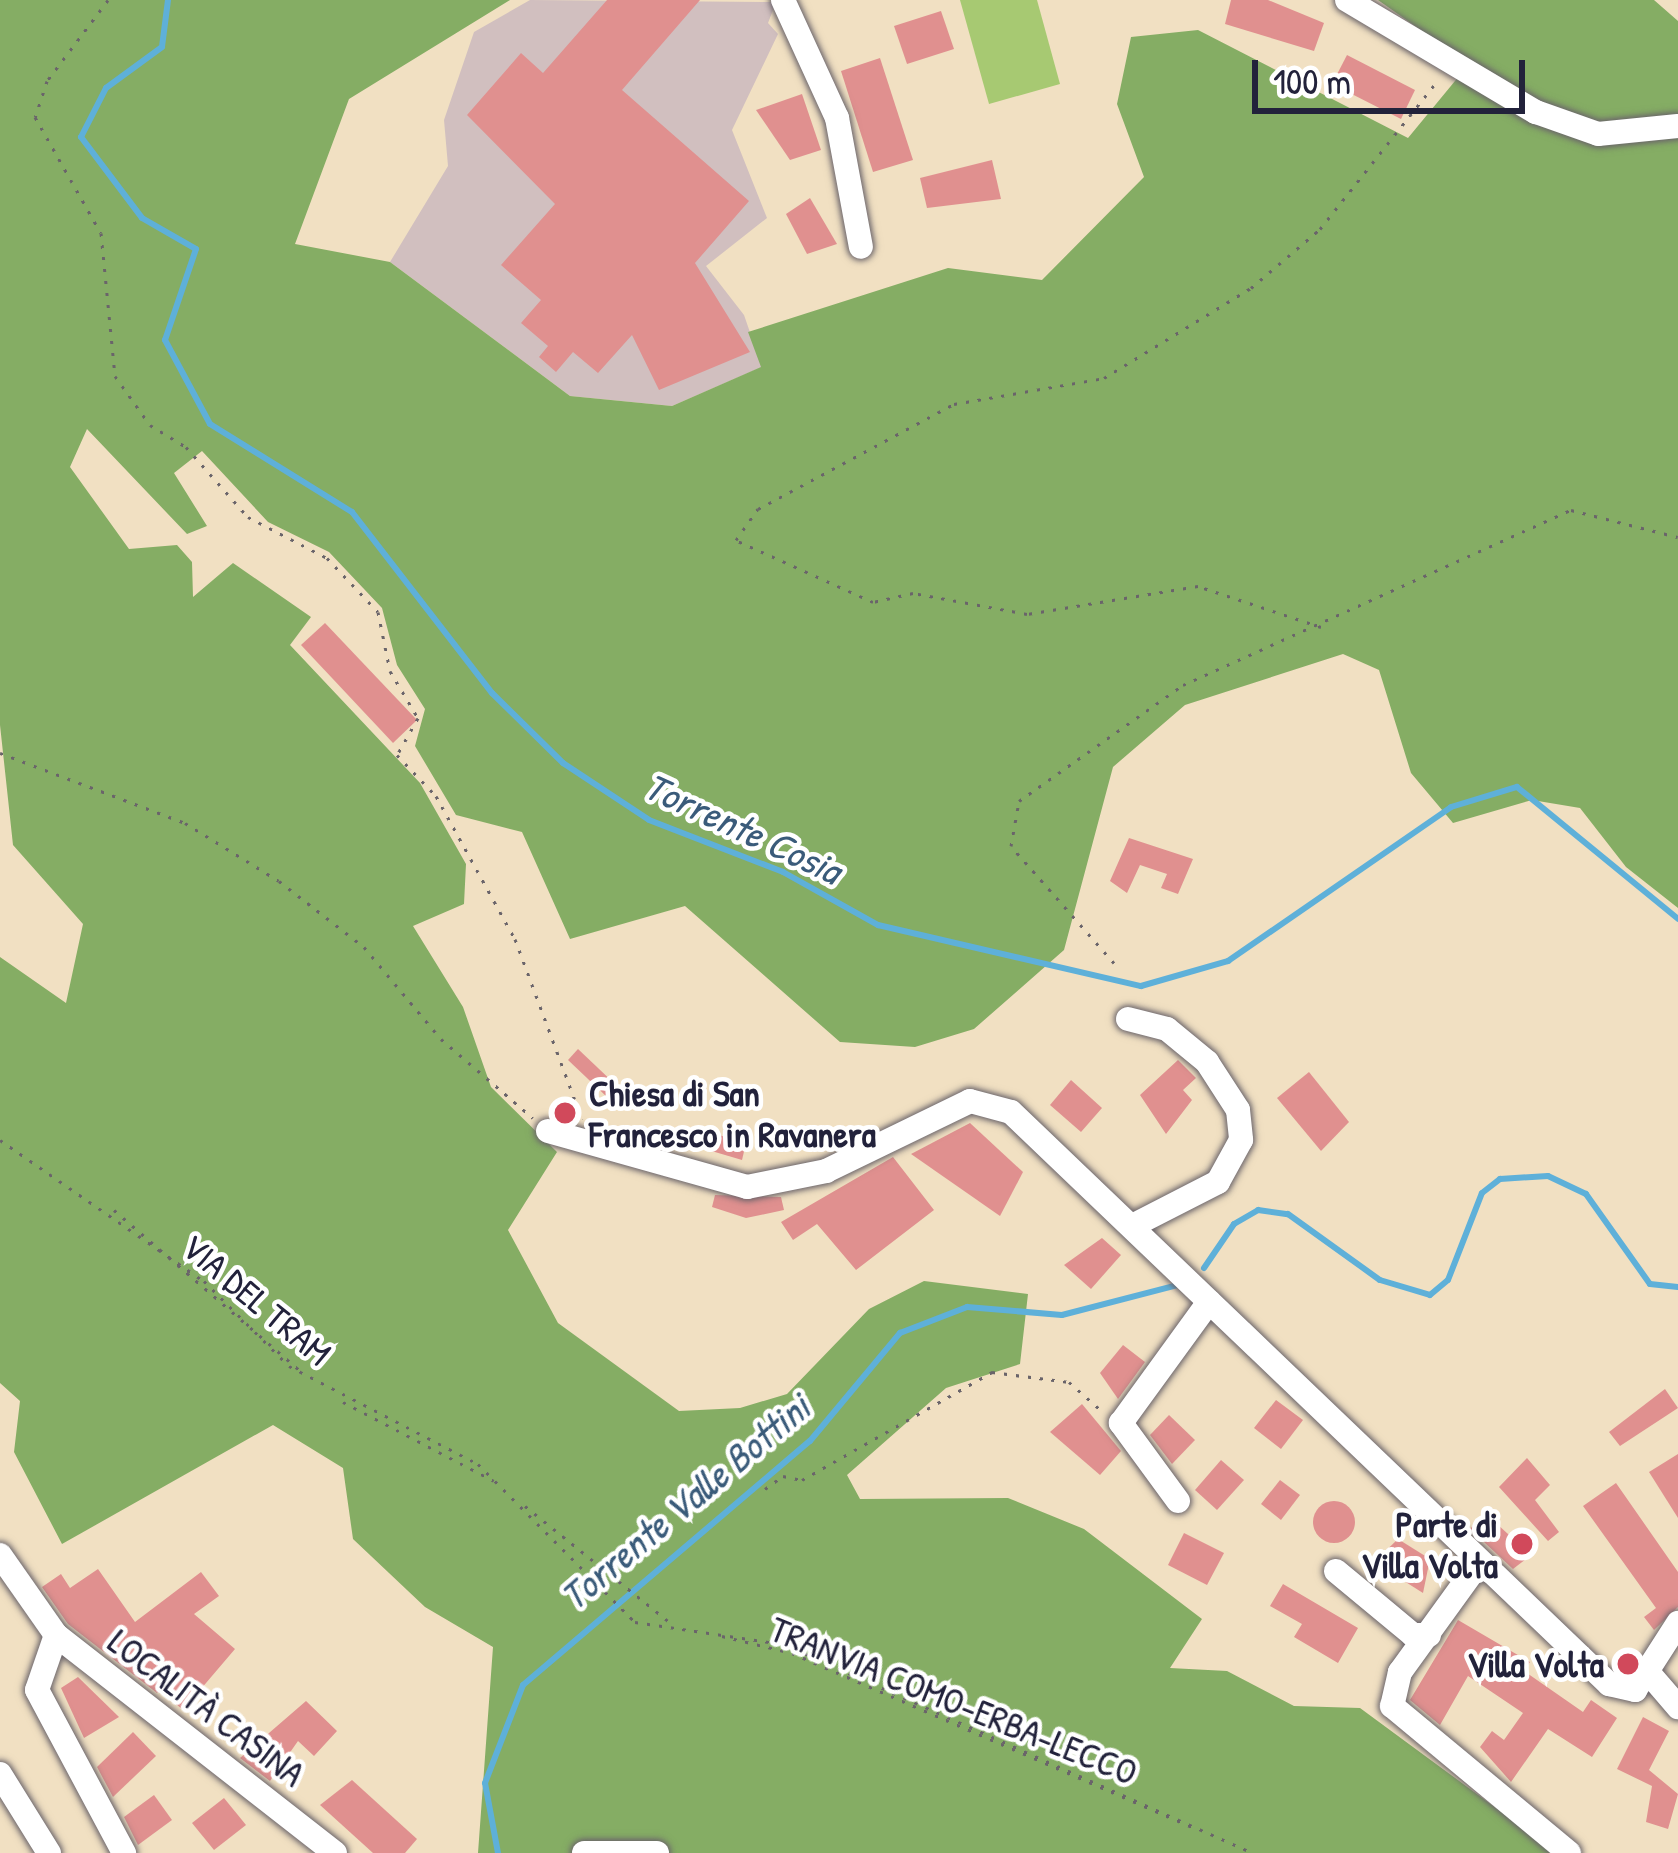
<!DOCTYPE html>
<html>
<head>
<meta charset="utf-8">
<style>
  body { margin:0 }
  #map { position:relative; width:1678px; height:1853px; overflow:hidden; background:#f1e0c2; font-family:"Patrick Hand",sans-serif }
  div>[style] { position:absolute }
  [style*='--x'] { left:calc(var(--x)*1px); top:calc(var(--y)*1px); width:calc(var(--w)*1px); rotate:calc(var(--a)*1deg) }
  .industrial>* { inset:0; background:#d1bfbf }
  .green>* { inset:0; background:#a7c972 }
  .forest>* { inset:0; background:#85ad64 }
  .stream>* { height:6px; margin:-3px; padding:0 3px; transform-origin:3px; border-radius:3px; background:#5eb0d9 }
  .building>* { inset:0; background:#e0908f }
  .round { border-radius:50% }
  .path>* { height:3px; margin-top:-1.5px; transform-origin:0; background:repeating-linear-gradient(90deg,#6a646a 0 3px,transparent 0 12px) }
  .roads { filter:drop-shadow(0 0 3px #6a646a) drop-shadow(0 0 3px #6a646a) }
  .minor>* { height:24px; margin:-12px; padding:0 12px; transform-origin:12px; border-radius:12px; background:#fff }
  .dots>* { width:33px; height:33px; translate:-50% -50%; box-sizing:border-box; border:6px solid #fff; border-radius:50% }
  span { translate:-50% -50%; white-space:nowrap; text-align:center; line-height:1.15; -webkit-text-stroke:9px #fff; paint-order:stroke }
  .poi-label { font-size:36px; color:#22223b; font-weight:700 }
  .left { translate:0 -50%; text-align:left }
  .right { translate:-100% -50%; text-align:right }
  .street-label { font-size:36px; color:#22223b }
  .water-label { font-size:39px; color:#3a5b7a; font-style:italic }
  .scale { position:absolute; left:1252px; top:60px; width:273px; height:54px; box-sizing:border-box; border:6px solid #22223b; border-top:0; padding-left:15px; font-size:36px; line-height:42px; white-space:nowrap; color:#22223b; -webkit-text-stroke:9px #fff; paint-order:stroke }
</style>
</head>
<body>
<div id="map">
  <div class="industrial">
    <div style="clip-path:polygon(530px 0,776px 2px,768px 23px,778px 34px,732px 130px,767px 218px,706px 266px,744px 315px,762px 367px,672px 406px,570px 396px,390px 262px,448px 166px,444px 120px,474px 32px)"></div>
  </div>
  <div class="green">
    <div style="clip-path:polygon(960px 0,1037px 0,1060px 84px,989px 104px)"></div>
  </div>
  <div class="forest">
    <div style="clip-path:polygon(0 0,510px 0,349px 99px,295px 244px,390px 262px,570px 396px,672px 406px,761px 367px,748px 332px,948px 268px,1042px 280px,1144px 177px,1117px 104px,1131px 37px,1198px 30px,1408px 138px,1469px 64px,1378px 0,1654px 0,1678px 21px,1678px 908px,1626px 867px,1580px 808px,1532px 800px,1453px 823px,1411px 773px,1379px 670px,1343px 654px,1185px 705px,1113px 767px,1064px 950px,974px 1029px,915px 1047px,840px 1042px,685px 906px,570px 939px,522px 832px,456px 815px,415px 746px,425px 709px,397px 665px,382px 608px,329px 552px,268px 522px,202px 451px,174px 473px,207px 526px,187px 534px,87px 429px,70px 467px,129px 549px,177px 545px,192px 562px,193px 597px,233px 563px,311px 617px,290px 645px,420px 783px,466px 864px,464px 904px,413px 926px,463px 1007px,491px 1087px,557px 1152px,508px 1230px,558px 1323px,679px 1411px,740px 1408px,787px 1394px,869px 1309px,924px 1281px,1028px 1294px,1020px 1364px,946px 1388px,847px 1475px,860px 1499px,1008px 1498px,1084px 1529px,1202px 1619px,1170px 1668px,1227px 1671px,1294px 1706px,1360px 1708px,1557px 1853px,478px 1853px,493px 1647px,425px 1607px,353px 1539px,343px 1468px,273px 1425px,62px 1544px,14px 1452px,20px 1401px,0 1383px,0 957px,66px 1003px,83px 924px,13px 845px,0 725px)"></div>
  </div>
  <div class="stream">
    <div style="--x:168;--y:0;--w:47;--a:97.3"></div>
    <div style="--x:162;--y:47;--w:69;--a:143.8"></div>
    <div style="--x:106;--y:88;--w:55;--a:117"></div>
    <div style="--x:81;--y:137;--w:101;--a:53"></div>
    <div style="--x:142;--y:218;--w:62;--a:29.9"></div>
    <div style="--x:196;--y:249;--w:96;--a:108.8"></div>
    <div style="--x:165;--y:340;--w:95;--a:61.8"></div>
    <div style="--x:210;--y:424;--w:167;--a:31.8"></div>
    <div style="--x:352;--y:512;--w:229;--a:52.3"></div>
    <div style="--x:492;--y:693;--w:100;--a:44.6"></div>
    <div style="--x:563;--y:763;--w:103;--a:33.5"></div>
    <div style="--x:649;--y:820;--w:144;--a:21.2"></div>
    <div style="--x:783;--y:872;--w:109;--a:29.2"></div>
    <div style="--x:878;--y:925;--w:270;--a:13.1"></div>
    <div style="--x:1141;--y:986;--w:91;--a:-16"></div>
    <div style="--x:1228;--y:961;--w:271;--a:-34.6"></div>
    <div style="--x:1451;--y:807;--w:69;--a:-16.9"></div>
    <div style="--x:1517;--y:787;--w:208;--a:39.3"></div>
    <div style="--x:1204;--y:1268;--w:53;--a:-55.7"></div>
    <div style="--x:1234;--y:1224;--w:28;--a:-30"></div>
    <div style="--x:1258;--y:1210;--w:30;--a:8"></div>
    <div style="--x:1288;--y:1214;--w:113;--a:35.7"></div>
    <div style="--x:1380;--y:1280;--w:52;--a:16.7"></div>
    <div style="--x:1430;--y:1295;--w:23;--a:-40"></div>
    <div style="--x:1448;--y:1280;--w:93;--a:-68.7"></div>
    <div style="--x:1482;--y:1193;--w:23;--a:-38"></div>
    <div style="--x:1500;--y:1179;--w:48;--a:-3.6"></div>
    <div style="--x:1548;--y:1176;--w:42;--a:25.3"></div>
    <div style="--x:1586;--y:1194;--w:110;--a:54.6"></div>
    <div style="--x:1650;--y:1284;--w:28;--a:6"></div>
    <div style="--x:498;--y:1853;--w:71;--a:-100.5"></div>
    <div style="--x:485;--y:1783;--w:105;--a:-68.8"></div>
    <div style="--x:523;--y:1685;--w:377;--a:-40.4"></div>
    <div style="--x:810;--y:1441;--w:141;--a:-50.2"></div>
    <div style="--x:900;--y:1333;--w:72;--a:-21.2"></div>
    <div style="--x:967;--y:1307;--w:95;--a:4.8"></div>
    <div style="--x:1062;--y:1315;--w:120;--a:-14.5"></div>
  </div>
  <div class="building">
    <div style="clip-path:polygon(607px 0,700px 0,622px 90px,749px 201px,695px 263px,750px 352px,659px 390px,632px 335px,598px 373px,573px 352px,556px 372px,539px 357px,548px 346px,521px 323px,541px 300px,501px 265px,555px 204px,467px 115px,521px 53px,543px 73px)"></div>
    <div style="clip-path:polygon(1231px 0,1268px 0,1324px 23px,1314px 51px,1225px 24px)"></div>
    <div style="clip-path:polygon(941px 11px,954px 49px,907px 64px,894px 26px)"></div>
    <div style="clip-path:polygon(1347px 55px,1415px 90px,1401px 119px,1332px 84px)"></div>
    <div style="clip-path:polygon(880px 58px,913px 160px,873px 172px,841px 71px)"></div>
    <div style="clip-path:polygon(802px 94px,821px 150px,790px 160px,756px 110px)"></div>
    <div style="clip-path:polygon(992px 160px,1001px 199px,927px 208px,920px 178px)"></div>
    <div style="clip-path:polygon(810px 198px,837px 244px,807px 254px,786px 214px)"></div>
    <div style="clip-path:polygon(325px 623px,417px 720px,393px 743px,301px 645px)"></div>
    <div style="clip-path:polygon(1129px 838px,1193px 859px,1178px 894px,1161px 888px,1167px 874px,1140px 865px,1127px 893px,1110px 881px)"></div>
    <div style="clip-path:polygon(578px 1049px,617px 1086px,607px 1097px,568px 1060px)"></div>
    <div style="clip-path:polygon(1178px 1060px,1196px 1078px,1183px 1090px,1192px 1100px,1166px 1134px,1140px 1095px)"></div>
    <div style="clip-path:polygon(1309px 1072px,1349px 1122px,1321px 1151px,1277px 1098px)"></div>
    <div style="clip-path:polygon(1071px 1080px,1102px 1108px,1081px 1132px,1050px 1105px)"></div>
    <div style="clip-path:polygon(970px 1123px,1023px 1172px,1000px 1216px,911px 1154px)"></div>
    <div style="clip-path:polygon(702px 1130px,746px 1143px,742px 1160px,698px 1147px)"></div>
    <div style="clip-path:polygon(893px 1157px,934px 1210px,856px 1270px,817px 1224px,793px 1240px,781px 1222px)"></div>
    <div style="clip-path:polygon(715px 1195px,781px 1197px,784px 1210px,746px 1218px,712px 1207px)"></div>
    <div style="clip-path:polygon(1102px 1238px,1121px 1255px,1091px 1289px,1064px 1265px)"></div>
    <div style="clip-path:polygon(1123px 1345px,1145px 1362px,1118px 1399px,1100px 1373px)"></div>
    <div style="clip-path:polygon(1665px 1389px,1678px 1408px,1620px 1446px,1609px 1432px)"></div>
    <div style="clip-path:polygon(1276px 1400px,1303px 1420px,1281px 1449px,1254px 1428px)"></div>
    <div style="clip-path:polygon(1082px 1404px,1121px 1451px,1100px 1475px,1050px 1432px)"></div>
    <div style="clip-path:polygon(1169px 1415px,1195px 1440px,1172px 1464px,1150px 1435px)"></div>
    <div style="clip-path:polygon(1678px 1454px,1678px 1518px,1649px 1472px)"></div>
    <div style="clip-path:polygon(1527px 1458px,1550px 1485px,1535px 1500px,1559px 1532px,1548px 1541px,1499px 1487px)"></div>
    <div style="clip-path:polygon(1221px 1460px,1244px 1480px,1217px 1510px,1195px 1490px)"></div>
    <div style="clip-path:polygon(1280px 1480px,1300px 1495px,1281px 1520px,1261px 1504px)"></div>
    <div style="clip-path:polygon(1616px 1483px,1678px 1572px,1678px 1607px,1654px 1630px,1644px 1617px,1656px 1608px,1583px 1506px)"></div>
    <div class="round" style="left:1313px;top:1501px;width:42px;height:42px"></div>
    <div style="clip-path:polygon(1485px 1513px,1531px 1555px,1513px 1569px,1470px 1529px)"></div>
    <div style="clip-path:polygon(1184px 1533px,1224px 1553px,1207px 1585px,1168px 1565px)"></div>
    <div style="clip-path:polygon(1398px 1539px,1430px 1559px,1423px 1593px,1374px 1562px)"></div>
    <div style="clip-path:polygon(98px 1569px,135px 1622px,201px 1572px,219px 1596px,194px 1614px,235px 1649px,183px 1710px,169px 1698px,175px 1682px,157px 1693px,68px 1624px,42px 1587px,61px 1574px,70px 1588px)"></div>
    <div style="clip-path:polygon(1283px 1584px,1358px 1628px,1338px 1663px,1294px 1637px,1302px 1624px,1270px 1606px)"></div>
    <div style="clip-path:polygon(1458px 1620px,1530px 1662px,1524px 1671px,1583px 1712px,1591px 1700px,1617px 1718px,1592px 1757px,1548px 1729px,1511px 1782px,1480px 1747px,1492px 1731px,1504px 1740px,1523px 1713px,1468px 1676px,1440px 1725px,1410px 1700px)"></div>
    <div style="clip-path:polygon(78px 1677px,119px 1717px,84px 1738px,61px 1688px)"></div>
    <div style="clip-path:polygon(306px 1701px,337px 1731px,314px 1756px,298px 1741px,270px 1781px,240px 1758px)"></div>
    <div style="clip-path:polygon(1643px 1717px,1669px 1731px,1649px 1770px,1678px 1794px,1668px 1829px,1646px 1822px,1652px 1786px,1617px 1769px)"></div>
    <div style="clip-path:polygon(133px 1732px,156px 1756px,113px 1797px,97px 1767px)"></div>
    <div style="clip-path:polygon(352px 1780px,417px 1839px,405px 1853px,373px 1853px,320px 1805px)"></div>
    <div style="clip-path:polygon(154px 1795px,172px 1820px,138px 1845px,124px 1817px)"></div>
    <div style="clip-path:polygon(224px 1798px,246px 1825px,214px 1850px,192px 1823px)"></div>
  </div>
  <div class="path">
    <div style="--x:108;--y:0;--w:101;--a:127"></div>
    <div style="--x:47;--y:81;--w:38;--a:108"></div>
    <div style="--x:35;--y:117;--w:133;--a:60.4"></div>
    <div style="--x:101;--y:233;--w:144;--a:84.4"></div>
    <div style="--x:115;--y:376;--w:60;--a:54.5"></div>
    <div style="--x:150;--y:425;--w:42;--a:31.4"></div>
    <div style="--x:186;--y:447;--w:94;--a:48.5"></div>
    <div style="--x:248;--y:517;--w:89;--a:27.4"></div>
    <div style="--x:327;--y:558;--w:74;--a:46.6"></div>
    <div style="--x:378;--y:612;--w:60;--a:78.5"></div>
    <div style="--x:390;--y:671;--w:55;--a:59.2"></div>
    <div style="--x:418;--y:718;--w:43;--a:119.6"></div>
    <div style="--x:397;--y:755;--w:57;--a:46.4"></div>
    <div style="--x:436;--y:796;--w:163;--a:61.1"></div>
    <div style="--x:515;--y:939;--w:192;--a:69.6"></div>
    <div style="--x:1321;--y:627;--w:130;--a:-161.6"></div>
    <div style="--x:1198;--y:586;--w:173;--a:170.7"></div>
    <div style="--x:1027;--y:614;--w:116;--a:-169.6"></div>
    <div style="--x:913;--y:593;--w:41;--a:167.3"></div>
    <div style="--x:873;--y:602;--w:150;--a:-155.7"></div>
    <div style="--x:736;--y:540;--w:38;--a:-55"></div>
    <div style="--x:758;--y:509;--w:222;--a:-28.2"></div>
    <div style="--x:954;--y:404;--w:152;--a:-9.8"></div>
    <div style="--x:1104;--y:378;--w:172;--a:-31.5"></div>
    <div style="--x:1251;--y:288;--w:91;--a:-40.5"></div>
    <div style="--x:1320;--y:229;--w:190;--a:-51.6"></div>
    <div style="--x:0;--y:753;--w:198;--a:20.7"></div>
    <div style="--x:185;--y:823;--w:110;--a:31.7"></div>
    <div style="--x:279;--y:881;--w:108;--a:37.8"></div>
    <div style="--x:364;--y:947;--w:120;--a:50.1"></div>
    <div style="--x:441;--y:1039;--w:121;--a:40.7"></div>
    <div style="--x:1114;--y:963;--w:156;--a:-131.4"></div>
    <div style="--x:1011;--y:846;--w:46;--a:-79.9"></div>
    <div style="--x:1019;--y:801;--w:201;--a:-35.3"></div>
    <div style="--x:1183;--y:685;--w:426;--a:-24.3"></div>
    <div style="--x:1571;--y:510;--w:110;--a:14.2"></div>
    <div style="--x:0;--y:1140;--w:248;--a:34.7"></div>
    <div style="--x:204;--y:1281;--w:120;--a:45"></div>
    <div style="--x:289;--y:1366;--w:213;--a:27.4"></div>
    <div style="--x:478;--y:1464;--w:223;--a:45.2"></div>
    <div style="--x:635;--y:1622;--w:150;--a:8.5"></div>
    <div style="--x:783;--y:1644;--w:514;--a:23.97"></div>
    <div style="--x:114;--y:1210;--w:248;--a:40.8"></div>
    <div style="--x:343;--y:1402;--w:170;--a:27.6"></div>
    <div style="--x:765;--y:1489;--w:22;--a:-36"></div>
    <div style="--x:783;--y:1476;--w:19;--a:12"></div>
    <div style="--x:802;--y:1480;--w:219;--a:-29.6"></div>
    <div style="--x:992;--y:1372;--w:78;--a:7.4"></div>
    <div style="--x:1069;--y:1382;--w:47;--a:41.5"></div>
    <div style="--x:525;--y:1506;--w:189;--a:38.8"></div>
    <div style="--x:722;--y:1636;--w:72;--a:13.7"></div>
    <div style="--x:792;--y:1653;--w:439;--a:23.5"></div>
  </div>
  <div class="roads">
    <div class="minor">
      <div style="--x:783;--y:0;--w:130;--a:65.4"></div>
      <div style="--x:837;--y:118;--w:131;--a:79.5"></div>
      <div style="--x:1347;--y:0;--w:220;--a:30.7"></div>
      <div style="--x:1536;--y:112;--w:66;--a:19.5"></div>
      <div style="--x:1598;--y:134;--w:80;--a:-5.7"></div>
      <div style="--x:1128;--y:1019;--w:40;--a:14.4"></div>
      <div style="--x:1167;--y:1029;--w:52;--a:39.5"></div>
      <div style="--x:1207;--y:1062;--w:57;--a:57.1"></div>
      <div style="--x:1238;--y:1110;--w:30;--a:84"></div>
      <div style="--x:1241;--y:1140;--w:48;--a:118.7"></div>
      <div style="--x:1218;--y:1182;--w:94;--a:152.9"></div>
      <div style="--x:548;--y:1131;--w:207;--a:15.7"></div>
      <div style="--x:747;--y:1187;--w:81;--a:-11.4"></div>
      <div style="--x:826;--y:1171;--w:160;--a:-25.9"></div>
      <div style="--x:970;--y:1101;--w:42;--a:15"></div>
      <div style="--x:1011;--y:1112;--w:828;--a:43.73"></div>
      <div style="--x:1609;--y:1684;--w:27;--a:13"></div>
      <div style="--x:1635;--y:1690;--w:80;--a:-57.3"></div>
      <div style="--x:1178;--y:1501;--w:97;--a:-126.2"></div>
      <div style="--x:1121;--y:1423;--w:150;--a:-54"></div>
      <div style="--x:0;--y:1555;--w:98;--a:55"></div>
      <div style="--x:56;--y:1635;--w:354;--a:38"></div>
      <div style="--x:1479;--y:1563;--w:135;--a:125.9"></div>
      <div style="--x:1400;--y:1672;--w:35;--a:103"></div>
      <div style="--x:1392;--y:1706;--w:230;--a:39.7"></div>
      <div style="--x:1336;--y:1571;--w:100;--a:39.7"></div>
      <div style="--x:1413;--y:1635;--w:16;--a:0"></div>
      <div style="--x:56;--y:1635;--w:58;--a:109.1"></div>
      <div style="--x:37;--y:1690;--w:185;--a:61.9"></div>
      <div style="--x:1647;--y:1671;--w:48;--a:49.3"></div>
      <div style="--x:0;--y:1774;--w:93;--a:58.2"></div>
      <div style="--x:584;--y:1853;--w:73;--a:0"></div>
    </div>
  </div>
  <div class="dots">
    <div style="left:565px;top:1113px;background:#d1495b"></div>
    <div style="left:1522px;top:1544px;background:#d1495b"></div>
    <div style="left:1628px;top:1664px;background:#d1495b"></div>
  </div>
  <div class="poi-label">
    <span class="left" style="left:589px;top:1113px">Chiesa di San<br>Francesco in Ravanera</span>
    <span class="right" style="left:1498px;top:1544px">Parte di<br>Villa Volta</span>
    <span class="right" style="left:1604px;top:1664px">Villa Volta</span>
  </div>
  <div class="street-label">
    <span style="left:257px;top:1299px;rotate:40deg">VIA DEL TRAM</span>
    <span style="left:954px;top:1700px;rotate:22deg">TRANVIA COMO-ERBA-LECCO</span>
    <span style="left:207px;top:1707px;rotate:37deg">LOCALITÀ CASINA</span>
  </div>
  <div class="water-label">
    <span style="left:743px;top:828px;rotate:25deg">Torrente Cosia</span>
    <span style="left:685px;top:1502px;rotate:-40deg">Torrente Valle Bottini</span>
  </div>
  <div class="scale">100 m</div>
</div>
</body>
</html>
